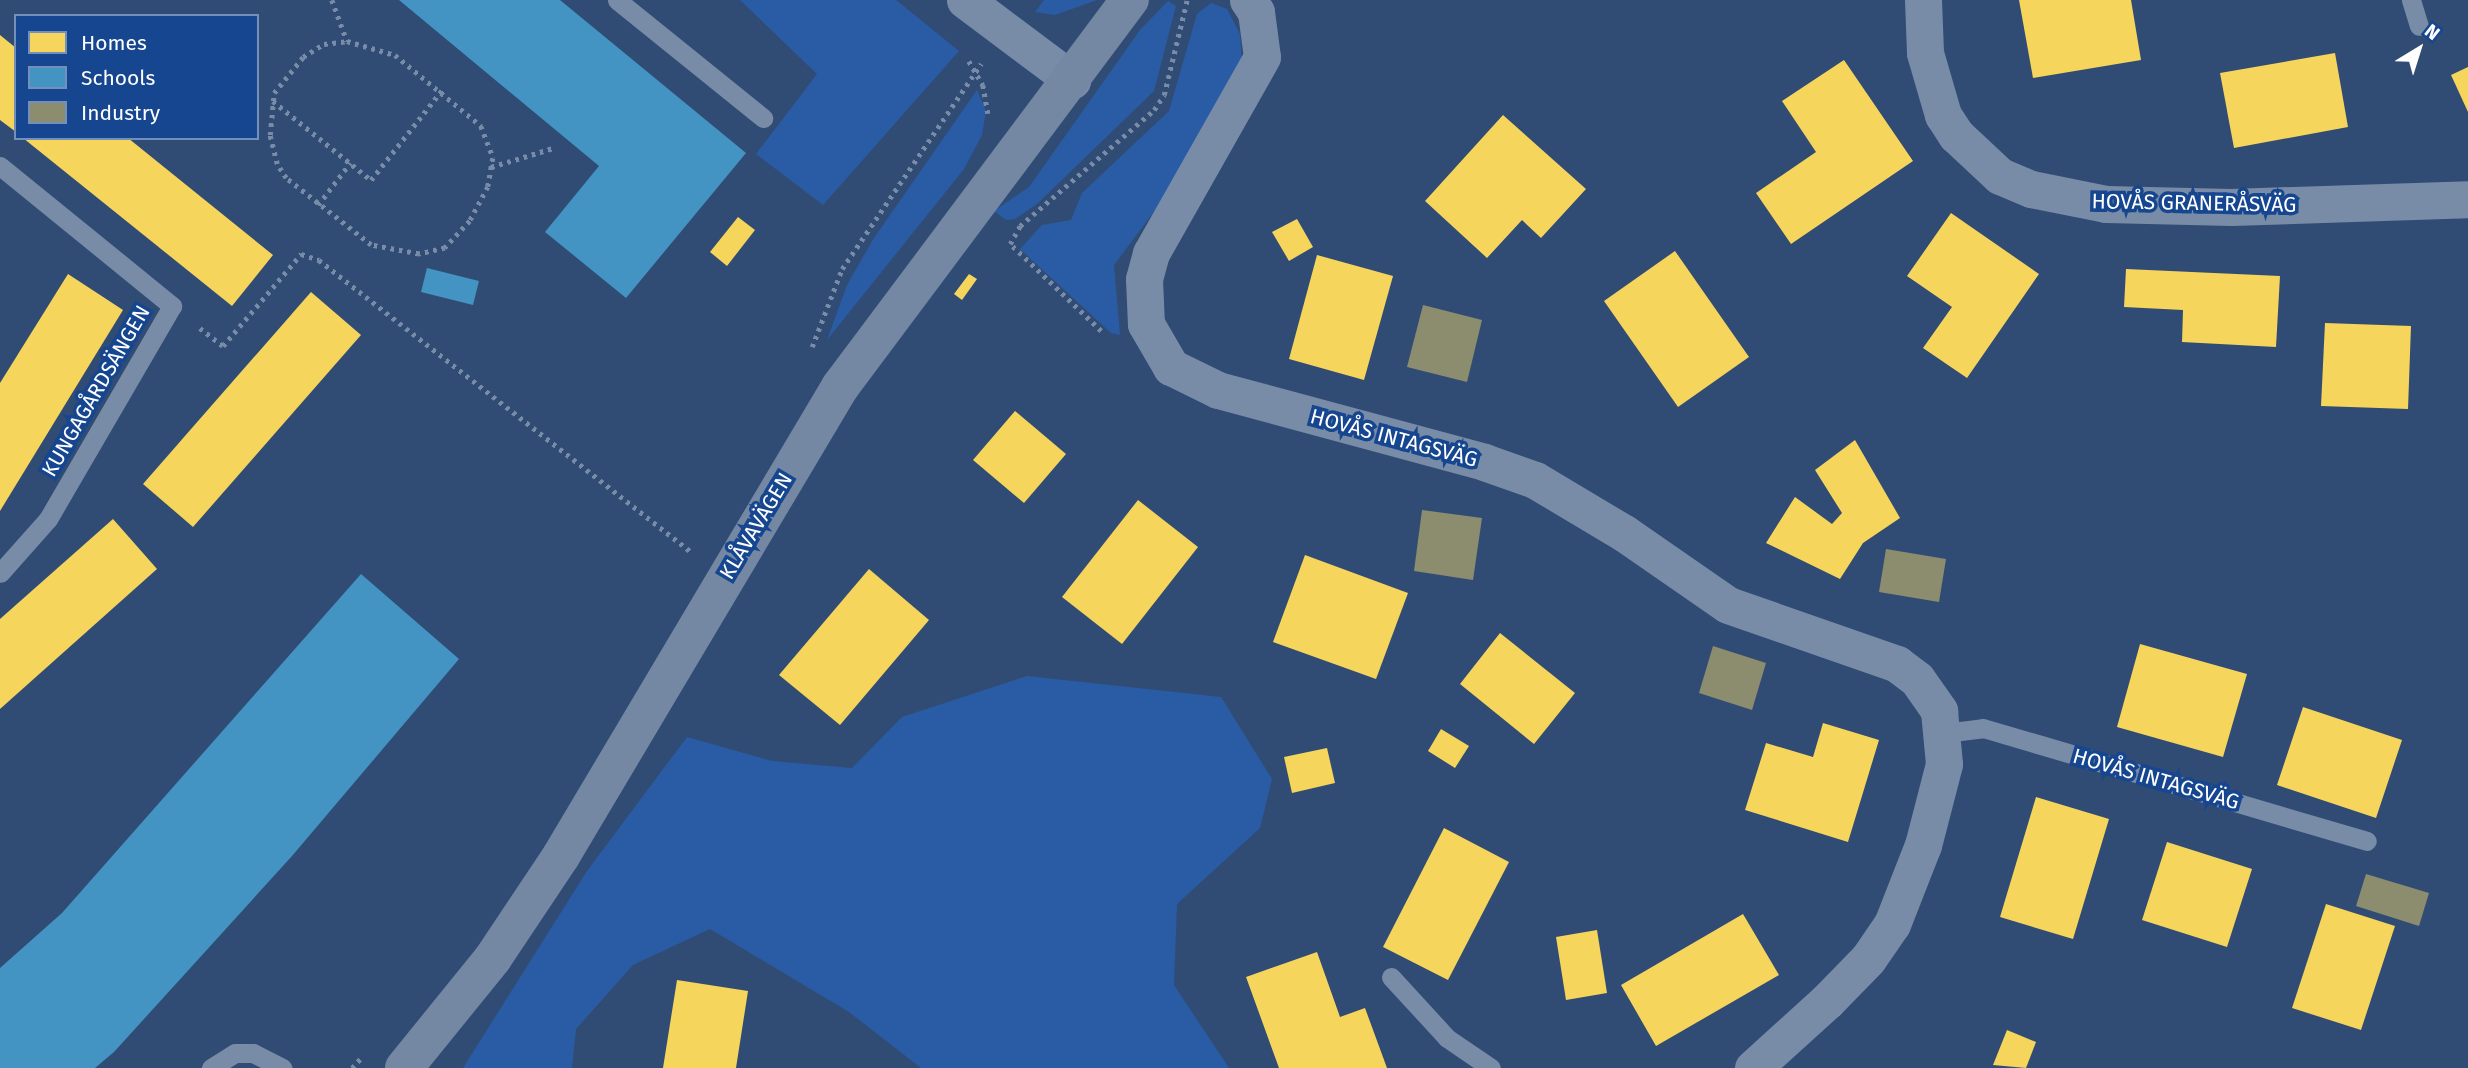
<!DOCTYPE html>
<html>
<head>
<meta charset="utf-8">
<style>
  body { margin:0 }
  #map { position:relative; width:2468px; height:1068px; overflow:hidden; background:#314c74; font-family:"Fira Sans",sans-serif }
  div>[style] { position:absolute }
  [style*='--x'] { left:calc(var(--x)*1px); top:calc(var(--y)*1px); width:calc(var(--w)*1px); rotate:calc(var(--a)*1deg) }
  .green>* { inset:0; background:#295ca5 }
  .homes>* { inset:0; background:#f6d55c }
  .schools>* { inset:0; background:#4393c3 }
  .industry>* { inset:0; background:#8c8c6e }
  .path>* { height:4.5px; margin-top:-2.25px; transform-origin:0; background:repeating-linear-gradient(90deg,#788ca7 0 3.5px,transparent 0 8.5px) }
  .lane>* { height:19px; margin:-9.5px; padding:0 9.5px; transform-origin:9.5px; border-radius:9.5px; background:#788ca7 }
  .street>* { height:37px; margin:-18.5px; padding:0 18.5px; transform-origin:18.5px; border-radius:18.5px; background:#788ca7 }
  .secondary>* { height:38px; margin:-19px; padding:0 19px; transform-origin:19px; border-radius:19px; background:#7488a3 }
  span { translate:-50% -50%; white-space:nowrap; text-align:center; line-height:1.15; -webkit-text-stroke:7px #16468f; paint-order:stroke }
  .street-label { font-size:21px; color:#fff }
  .legend { position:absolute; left:14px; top:14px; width:245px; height:126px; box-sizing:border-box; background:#16468f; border:2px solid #7390bc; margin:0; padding:9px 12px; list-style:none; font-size:21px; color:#fff }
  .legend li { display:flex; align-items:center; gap:14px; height:35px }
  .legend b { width:35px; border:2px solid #7390bc }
  .north { position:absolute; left:2384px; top:14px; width:70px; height:70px; -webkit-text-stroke:5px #16468f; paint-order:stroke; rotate:38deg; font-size:19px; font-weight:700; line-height:28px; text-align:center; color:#fff }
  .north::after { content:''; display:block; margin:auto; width:24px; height:32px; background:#fff; clip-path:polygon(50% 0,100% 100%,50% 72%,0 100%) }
</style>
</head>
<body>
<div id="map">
  <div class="green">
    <div style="clip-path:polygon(740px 0,896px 0,959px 51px,823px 205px,756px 154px,817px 74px)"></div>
    <div style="clip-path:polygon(1044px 0,1097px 0,1055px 15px,1035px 12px)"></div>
    <div style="clip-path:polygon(1168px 1px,1176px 6px,1154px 91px,1037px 204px,1015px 219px,1006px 220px,994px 211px,1029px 187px,1140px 30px)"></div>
    <div style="clip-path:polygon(1211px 3px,1227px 9px,1240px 34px,1242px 61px,1156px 209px,1114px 265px,1120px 335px,1111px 333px,1020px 249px,1042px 225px,1071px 220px,1082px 193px,1169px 111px,1197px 14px)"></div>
    <div style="clip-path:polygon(977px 90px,986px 111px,982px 135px,964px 169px,827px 340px,847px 285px,874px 238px)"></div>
    <div style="clip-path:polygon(1027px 676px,1221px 697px,1272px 779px,1260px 828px,1177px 904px,1174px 985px,1229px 1068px,921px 1068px,849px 1012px,710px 929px,633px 965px,576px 1029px,572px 1068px,463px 1068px,587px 871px,687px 737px,772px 761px,852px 768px,902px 717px)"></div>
  </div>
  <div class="homes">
    <div style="clip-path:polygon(2019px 0,2131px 0,2141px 60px,2033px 78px)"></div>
    <div style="clip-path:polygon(0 35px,16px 48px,16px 132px,0 120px)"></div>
    <div style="clip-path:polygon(2335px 53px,2348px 127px,2234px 148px,2220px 73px)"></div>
    <div style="clip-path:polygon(1844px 60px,1913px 161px,1791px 244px,1756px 193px,1816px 152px,1782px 101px)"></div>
    <div style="clip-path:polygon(2468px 67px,2468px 112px,2451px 75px)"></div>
    <div style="clip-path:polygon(1503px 115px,1586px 189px,1541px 238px,1522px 220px,1487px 258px,1425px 201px)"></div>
    <div style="clip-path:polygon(23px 138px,128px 138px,273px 255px,232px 306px)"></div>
    <div style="clip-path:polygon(1951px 213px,2039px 274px,1967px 378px,1923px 348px,1952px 307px,1907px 276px)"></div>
    <div style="clip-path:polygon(738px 217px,755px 230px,727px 266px,710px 252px)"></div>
    <div style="clip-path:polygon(1297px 219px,1313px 247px,1289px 261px,1272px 232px)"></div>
    <div style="clip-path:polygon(1675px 251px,1749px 357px,1678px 407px,1604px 301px)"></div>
    <div style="clip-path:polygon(1317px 255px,1393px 276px,1364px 380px,1289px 359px)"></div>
    <div style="clip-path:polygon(2126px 269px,2280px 276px,2276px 347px,2182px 342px,2183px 310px,2124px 307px)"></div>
    <div style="clip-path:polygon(68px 274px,123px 310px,0 511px,0 383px)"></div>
    <div style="clip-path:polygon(969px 274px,977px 279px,962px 300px,954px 294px)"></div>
    <div style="clip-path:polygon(311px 292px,361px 335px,193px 527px,143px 484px)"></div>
    <div style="clip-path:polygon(2325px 323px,2411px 326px,2408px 409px,2321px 406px)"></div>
    <div style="clip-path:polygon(1015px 411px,1066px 454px,1024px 503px,973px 460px)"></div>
    <div style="clip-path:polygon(1855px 440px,1900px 518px,1863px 543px,1840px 579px,1766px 543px,1795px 497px,1832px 524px,1842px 513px,1815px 470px)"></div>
    <div style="clip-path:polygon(1138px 500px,1198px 547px,1122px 644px,1062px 597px)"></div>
    <div style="clip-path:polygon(113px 519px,157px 569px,0 709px,0 619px)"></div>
    <div style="clip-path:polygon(1305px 555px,1408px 593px,1376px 679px,1273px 642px)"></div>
    <div style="clip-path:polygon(869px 569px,929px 620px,840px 725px,779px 675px)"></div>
    <div style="clip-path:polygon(1500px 633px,1575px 693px,1534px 744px,1460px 684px)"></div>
    <div style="clip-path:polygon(2140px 644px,2247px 674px,2223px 757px,2117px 727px)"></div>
    <div style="clip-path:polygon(2303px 707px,2402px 740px,2376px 818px,2277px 785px)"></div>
    <div style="clip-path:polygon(1823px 723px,1879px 740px,1848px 842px,1745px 810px,1766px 743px,1813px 757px)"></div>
    <div style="clip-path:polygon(1441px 729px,1469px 746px,1455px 768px,1428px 751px)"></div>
    <div style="clip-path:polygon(1327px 748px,1335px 783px,1292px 793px,1284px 757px)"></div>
    <div style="clip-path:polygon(2036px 797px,2109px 819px,2073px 939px,2000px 917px)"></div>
    <div style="clip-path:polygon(1444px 828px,1509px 862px,1448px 980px,1383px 947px)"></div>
    <div style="clip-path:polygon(2167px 842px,2252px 869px,2227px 947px,2142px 920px)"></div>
    <div style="clip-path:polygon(2326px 904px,2395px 926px,2361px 1030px,2292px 1008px)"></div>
    <div style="clip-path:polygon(1743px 914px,1779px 975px,1656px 1046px,1621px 985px)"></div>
    <div style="clip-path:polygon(1597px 930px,1607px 993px,1566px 1000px,1556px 937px)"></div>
    <div style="clip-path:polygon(1317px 952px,1340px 1017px,1365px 1008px,1387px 1068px,1279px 1068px,1246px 977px)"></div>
    <div style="clip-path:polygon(677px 980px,748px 991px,736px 1068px,663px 1068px)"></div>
    <div style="clip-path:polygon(2007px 1030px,2036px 1042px,2026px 1068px,1993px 1065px)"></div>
  </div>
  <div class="schools">
    <div style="clip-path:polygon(399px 0,560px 0,746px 153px,626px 298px,545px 232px,599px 166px)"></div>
    <div style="clip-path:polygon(427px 268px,479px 281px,473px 305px,421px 292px)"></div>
    <div style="clip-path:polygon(361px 574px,459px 659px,292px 856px,114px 1052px,95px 1068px,0 1068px,0 968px,62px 913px)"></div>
  </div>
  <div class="industry">
    <div style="clip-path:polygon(1423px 305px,1482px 320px,1467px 382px,1407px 367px)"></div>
    <div style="clip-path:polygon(1422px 510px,1482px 518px,1473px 580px,1414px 571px)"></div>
    <div style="clip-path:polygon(1886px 549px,1946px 559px,1939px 602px,1879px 592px)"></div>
    <div style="clip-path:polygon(1713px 646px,1766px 663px,1752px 710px,1699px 693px)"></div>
    <div style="clip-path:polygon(2366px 874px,2429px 893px,2419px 926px,2356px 906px)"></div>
  </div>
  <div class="path">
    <div style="--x:332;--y:0;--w:44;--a:69.9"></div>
    <div style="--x:347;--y:41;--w:50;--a:16.3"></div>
    <div style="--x:395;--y:55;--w:112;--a:39.5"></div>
    <div style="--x:481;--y:126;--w:34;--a:69"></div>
    <div style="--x:493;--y:158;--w:29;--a:100"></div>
    <div style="--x:488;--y:187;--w:38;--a:118"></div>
    <div style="--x:470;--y:221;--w:37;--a:133"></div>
    <div style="--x:445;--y:248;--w:27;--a:167"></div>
    <div style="--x:419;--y:254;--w:49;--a:-169.4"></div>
    <div style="--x:371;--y:245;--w:108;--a:-141.8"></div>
    <div style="--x:286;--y:178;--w:17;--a:-123"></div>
    <div style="--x:277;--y:164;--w:30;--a:-104"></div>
    <div style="--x:270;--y:135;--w:42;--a:-84.6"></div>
    <div style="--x:274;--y:93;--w:46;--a:-51.1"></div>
    <div style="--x:303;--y:57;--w:25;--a:-32"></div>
    <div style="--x:324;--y:44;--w:23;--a:-7"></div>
    <div style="--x:969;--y:61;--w:28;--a:60"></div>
    <div style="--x:983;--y:85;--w:29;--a:80"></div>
    <div style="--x:273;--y:101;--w:126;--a:38.9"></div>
    <div style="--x:371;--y:180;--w:115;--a:-51.7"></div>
    <div style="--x:491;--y:167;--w:65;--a:-17"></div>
    <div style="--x:318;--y:205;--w:53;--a:-52.7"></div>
    <div style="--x:200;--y:328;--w:29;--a:38"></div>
    <div style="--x:223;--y:346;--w:121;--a:-49.7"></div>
    <div style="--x:301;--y:254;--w:19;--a:18"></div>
    <div style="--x:319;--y:260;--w:474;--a:38.1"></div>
    <div style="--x:1101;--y:331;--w:126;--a:-136.3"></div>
    <div style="--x:1010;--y:244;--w:21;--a:-61"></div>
    <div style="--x:1020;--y:226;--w:177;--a:-40.9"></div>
    <div style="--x:1154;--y:110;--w:18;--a:-56"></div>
    <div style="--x:1164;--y:95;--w:98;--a:-76.4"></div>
    <div style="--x:812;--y:347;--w:84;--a:-69"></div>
    <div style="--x:842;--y:269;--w:248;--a:-55.9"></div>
    <div style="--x:352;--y:1068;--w:13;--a:-48"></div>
  </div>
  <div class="lane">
    <div style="--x:617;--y:0;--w:188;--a:38.9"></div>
    <div style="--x:2411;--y:0;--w:27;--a:73"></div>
    <div style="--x:0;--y:166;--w:222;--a:39.1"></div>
    <div style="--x:172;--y:306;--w:246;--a:120.2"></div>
    <div style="--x:48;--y:519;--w:72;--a:131.6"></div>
    <div style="--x:1944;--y:733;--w:39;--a:-7"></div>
    <div style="--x:1983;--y:728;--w:400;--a:16.4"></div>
    <div style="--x:1391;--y:977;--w:83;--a:47.4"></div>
    <div style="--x:1447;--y:1038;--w:53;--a:34.3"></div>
    <div style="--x:211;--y:1068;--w:28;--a:-32"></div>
    <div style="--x:235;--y:1053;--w:18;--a:0"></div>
    <div style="--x:253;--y:1053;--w:33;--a:27"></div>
  </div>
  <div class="street">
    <div style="--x:965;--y:0;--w:134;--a:36.8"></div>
    <div style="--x:1248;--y:0;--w:14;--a:56"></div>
    <div style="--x:1256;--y:12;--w:45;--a:82.4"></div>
    <div style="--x:1262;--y:57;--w:225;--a:119.5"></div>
    <div style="--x:1151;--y:253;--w:27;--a:105"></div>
    <div style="--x:1144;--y:279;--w:45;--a:87.5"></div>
    <div style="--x:1146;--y:324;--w:50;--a:59.8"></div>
    <div style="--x:1171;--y:367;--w:52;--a:26.1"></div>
    <div style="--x:1218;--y:390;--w:276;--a:15.1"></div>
    <div style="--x:1484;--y:462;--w:54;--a:19.4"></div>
    <div style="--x:1535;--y:480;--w:104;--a:30.8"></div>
    <div style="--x:1624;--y:533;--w:126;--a:34.7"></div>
    <div style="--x:1728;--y:605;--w:179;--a:19.2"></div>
    <div style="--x:1897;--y:664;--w:25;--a:37"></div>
    <div style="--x:1917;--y:679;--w:39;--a:55"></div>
    <div style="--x:1939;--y:711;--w:53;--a:84.6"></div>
    <div style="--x:1944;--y:764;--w:84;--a:104.5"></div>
    <div style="--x:1923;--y:845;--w:85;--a:111.4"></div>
    <div style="--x:1892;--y:924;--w:42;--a:124.4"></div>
    <div style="--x:1868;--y:959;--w:59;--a:134.3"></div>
    <div style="--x:1827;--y:1001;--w:100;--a:137.8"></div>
    <div style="--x:1923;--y:0;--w:53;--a:87.8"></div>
    <div style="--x:1925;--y:53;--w:65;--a:73.8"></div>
    <div style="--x:1943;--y:115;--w:24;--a:57"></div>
    <div style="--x:1956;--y:135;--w:60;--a:43"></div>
    <div style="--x:2000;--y:176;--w:34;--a:23"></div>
    <div style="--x:2031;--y:189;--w:76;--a:11.3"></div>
    <div style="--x:2106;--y:204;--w:125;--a:1.4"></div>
    <div style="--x:2231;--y:207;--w:237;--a:-1.9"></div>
  </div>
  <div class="secondary">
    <div style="--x:404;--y:1068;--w:141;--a:-51"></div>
    <div style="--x:493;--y:958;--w:123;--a:-56.3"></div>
    <div style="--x:561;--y:856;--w:546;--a:-59.25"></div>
    <div style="--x:840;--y:387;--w:484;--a:-53.2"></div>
  </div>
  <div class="street-label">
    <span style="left:2194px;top:203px;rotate:1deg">HOVÅS GRANERÅSVÄG</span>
    <span style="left:96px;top:391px;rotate:-60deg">KUNGAGÅRDSÄNGEN</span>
    <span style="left:1394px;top:438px;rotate:15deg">HOVÅS INTAGSVÄG</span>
    <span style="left:756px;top:526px;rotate:-59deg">KLÅVAVÄGEN</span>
    <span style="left:2156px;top:779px;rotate:16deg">HOVÅS INTAGSVÄG</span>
  </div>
  <ul class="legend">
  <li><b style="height:19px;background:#f6d55c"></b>Homes</li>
  <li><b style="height:19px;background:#4393c3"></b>Schools</li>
  <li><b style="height:19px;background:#8c8c6e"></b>Industry</li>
  </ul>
  <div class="north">N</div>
</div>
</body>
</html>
